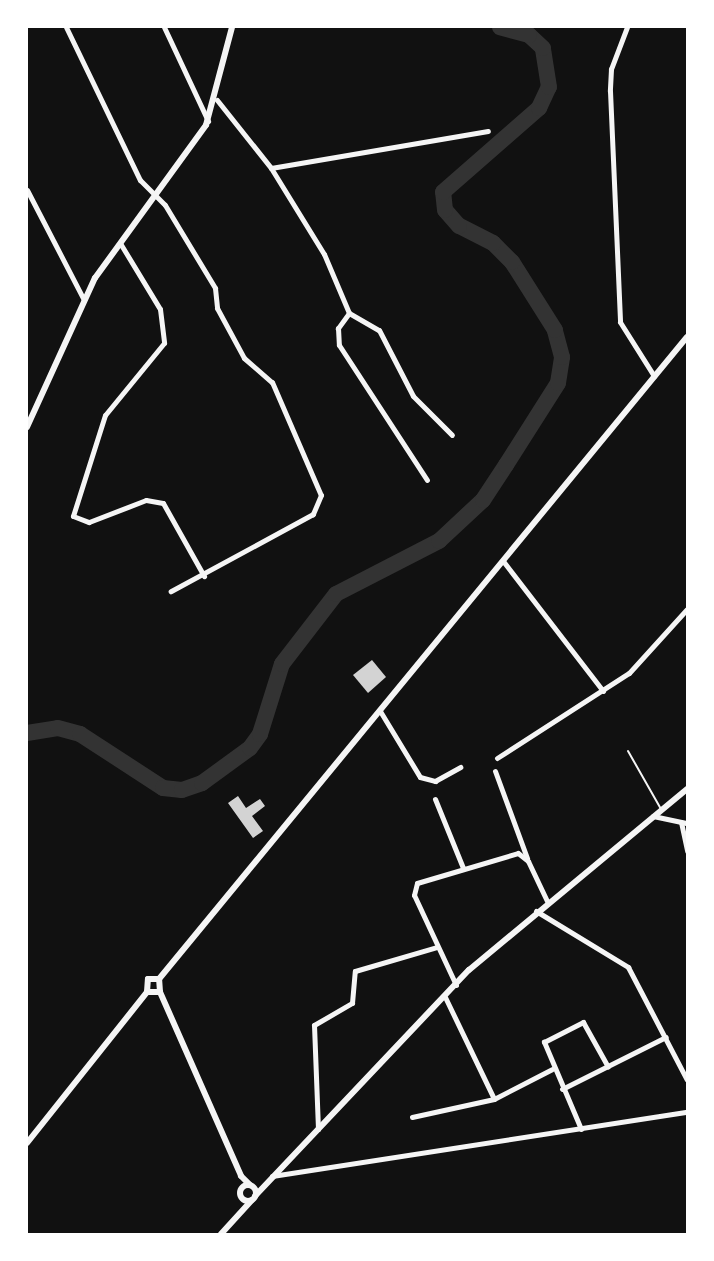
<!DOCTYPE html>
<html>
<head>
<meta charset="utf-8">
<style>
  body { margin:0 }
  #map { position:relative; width:714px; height:1261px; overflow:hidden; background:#111; font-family:"Asap Condensed",sans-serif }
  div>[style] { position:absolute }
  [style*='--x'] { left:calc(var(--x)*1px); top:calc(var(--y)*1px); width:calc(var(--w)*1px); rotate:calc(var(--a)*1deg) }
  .river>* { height:16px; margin:-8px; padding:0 8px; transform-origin:8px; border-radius:8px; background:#333 }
  .building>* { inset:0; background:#d3d3d3 }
  .service>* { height:2px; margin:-1px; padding:0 1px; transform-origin:1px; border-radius:1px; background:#f5f5f5 }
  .minor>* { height:5px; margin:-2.5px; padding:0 2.5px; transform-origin:2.5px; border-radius:2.5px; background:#f5f5f5 }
  .tertiary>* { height:6px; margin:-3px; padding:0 3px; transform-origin:3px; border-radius:3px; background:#f5f5f5 }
  .tertiary>.ring { margin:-3px; padding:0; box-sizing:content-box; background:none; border:6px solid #f5f5f5; border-radius:50% }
  span { translate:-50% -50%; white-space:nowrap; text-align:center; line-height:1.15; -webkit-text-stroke:4.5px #fff; paint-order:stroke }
  .frame { position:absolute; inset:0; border:28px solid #fff; pointer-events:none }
</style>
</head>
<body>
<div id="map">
  <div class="river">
    <div style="--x:27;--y:733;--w:31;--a:-9"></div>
    <div style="--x:58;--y:728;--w:23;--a:15"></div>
    <div style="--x:80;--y:734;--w:99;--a:33"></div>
    <div style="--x:163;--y:788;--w:19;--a:6"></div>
    <div style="--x:182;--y:790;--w:21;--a:-19"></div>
    <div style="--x:202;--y:783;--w:59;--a:-36.1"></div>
    <div style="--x:250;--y:748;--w:17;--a:-54"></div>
    <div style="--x:260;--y:734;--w:73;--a:-72.6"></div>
    <div style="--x:282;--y:664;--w:88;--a:-52.4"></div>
    <div style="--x:336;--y:594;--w:116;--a:-27.2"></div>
    <div style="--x:439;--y:541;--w:60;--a:-43"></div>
    <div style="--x:483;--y:500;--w:42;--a:-56.7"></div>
    <div style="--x:506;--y:465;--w:97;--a:-57.6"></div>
    <div style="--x:558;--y:383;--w:26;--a:-81"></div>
    <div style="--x:562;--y:357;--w:28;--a:-105"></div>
    <div style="--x:555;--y:330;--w:80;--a:-122.3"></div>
    <div style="--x:512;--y:262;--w:27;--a:-135"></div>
    <div style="--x:493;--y:243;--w:38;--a:-153"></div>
    <div style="--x:459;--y:226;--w:21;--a:-131"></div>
    <div style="--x:445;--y:210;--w:18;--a:-96"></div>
    <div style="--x:443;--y:192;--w:128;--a:-41.2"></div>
    <div style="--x:539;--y:108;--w:23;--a:-65"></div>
    <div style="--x:549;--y:87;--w:39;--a:-99"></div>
    <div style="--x:543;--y:48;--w:19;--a:-137"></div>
    <div style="--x:529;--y:35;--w:30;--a:-165"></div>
  </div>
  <div class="building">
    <div style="clip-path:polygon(372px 660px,386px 677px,368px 693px,353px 675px)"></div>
    <div style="clip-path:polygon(238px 796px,246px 808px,260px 799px,265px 806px,252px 816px,263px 831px,253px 838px,228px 803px)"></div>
  </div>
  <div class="service">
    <div style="--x:628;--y:751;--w:67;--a:60.4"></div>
  </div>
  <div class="minor">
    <div style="--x:66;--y:27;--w:170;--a:64.2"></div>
    <div style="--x:140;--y:180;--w:35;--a:45"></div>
    <div style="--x:165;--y:205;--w:97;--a:58.9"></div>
    <div style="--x:215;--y:288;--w:20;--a:84"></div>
    <div style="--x:217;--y:308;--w:57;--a:61.6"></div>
    <div style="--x:244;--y:358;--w:37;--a:41"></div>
    <div style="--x:272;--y:382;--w:123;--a:66.6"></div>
    <div style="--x:321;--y:495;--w:21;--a:113"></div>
    <div style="--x:313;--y:514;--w:162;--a:151.5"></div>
    <div style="--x:164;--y:27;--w:104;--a:64.9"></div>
    <div style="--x:627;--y:27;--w:45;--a:110.9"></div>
    <div style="--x:611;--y:69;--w:22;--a:93"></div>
    <div style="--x:610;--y:91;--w:231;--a:87.5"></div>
    <div style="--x:620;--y:322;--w:64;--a:57.8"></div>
    <div style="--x:217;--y:100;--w:87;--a:51.5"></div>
    <div style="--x:271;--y:168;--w:101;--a:58.4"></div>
    <div style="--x:324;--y:254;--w:64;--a:67"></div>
    <div style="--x:349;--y:313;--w:34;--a:30"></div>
    <div style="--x:379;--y:330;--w:74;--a:62.7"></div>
    <div style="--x:413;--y:396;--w:55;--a:45"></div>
    <div style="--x:271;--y:168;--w:220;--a:-9.7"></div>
    <div style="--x:27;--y:190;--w:124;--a:62.6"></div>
    <div style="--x:120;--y:243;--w:77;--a:58.8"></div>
    <div style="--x:160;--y:309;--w:34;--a:83"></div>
    <div style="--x:164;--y:343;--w:93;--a:129.3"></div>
    <div style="--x:105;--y:415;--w:106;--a:107.6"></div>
    <div style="--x:73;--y:516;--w:17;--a:21"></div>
    <div style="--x:89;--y:522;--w:61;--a:-21.1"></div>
    <div style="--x:146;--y:500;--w:17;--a:10"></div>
    <div style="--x:163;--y:503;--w:84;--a:60.7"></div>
    <div style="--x:349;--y:313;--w:19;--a:126"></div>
    <div style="--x:338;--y:328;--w:17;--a:87"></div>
    <div style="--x:339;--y:345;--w:161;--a:56.9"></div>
    <div style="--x:503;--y:561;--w:164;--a:52.4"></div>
    <div style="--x:380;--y:711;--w:77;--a:58.8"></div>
    <div style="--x:420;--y:777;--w:16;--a:15"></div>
    <div style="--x:435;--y:781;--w:29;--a:-29"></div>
    <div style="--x:497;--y:758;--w:157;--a:-32.8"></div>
    <div style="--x:629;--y:673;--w:86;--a:-47.8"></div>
    <div style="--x:495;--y:771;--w:93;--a:69.8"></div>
    <div style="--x:435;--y:799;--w:74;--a:67.9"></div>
    <div style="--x:653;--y:816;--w:35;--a:12"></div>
    <div style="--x:681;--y:822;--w:30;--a:78"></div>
    <div style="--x:536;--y:911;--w:108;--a:31.3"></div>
    <div style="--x:628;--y:967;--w:127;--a:62.4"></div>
    <div style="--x:456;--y:985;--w:99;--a:-115"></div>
    <div style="--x:414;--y:895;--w:12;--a:-76"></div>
    <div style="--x:417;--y:883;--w:105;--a:-16.5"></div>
    <div style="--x:518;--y:853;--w:13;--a:39"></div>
    <div style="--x:528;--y:861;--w:44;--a:64.6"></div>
    <div style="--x:445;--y:997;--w:113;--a:64.3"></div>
    <div style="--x:562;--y:1089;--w:116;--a:-26.6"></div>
    <div style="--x:412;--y:1117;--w:84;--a:-12.4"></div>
    <div style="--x:494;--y:1099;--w:65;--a:-27.3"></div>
    <div style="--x:318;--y:1129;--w:104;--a:-92.2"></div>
    <div style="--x:314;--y:1025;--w:44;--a:-30.1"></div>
    <div style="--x:352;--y:1003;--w:32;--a:-85"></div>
    <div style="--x:355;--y:971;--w:85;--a:-16.3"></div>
    <div style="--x:581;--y:1129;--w:95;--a:-113"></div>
    <div style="--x:544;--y:1042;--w:44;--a:-27.1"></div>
    <div style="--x:583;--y:1022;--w:51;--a:60.9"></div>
    <div style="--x:272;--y:1176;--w:420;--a:-8.8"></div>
  </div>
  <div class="tertiary">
    <div style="--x:27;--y:427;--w:164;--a:-65.5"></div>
    <div style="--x:95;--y:278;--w:189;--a:-54"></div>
    <div style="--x:206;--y:125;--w:101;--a:-75.1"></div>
    <div style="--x:159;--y:979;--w:831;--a:-50.57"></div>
    <div style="--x:147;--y:992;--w:13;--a:0"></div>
    <div style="--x:160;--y:992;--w:13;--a:-94"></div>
    <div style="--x:147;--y:992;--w:13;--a:-86"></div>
    <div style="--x:148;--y:979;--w:11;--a:0"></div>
    <div style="--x:160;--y:992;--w:201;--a:66.2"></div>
    <div style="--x:241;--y:1176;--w:13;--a:45"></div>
    <div style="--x:27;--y:1143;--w:193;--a:-51.5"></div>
    <div class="ring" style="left:240px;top:1185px;width:10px;height:10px"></div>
    <div style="--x:255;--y:1196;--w:311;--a:-46.6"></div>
    <div style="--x:469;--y:970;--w:283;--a:-39.7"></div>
    <div style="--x:221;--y:1234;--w:45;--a:-47.7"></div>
  </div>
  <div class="frame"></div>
</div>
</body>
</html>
